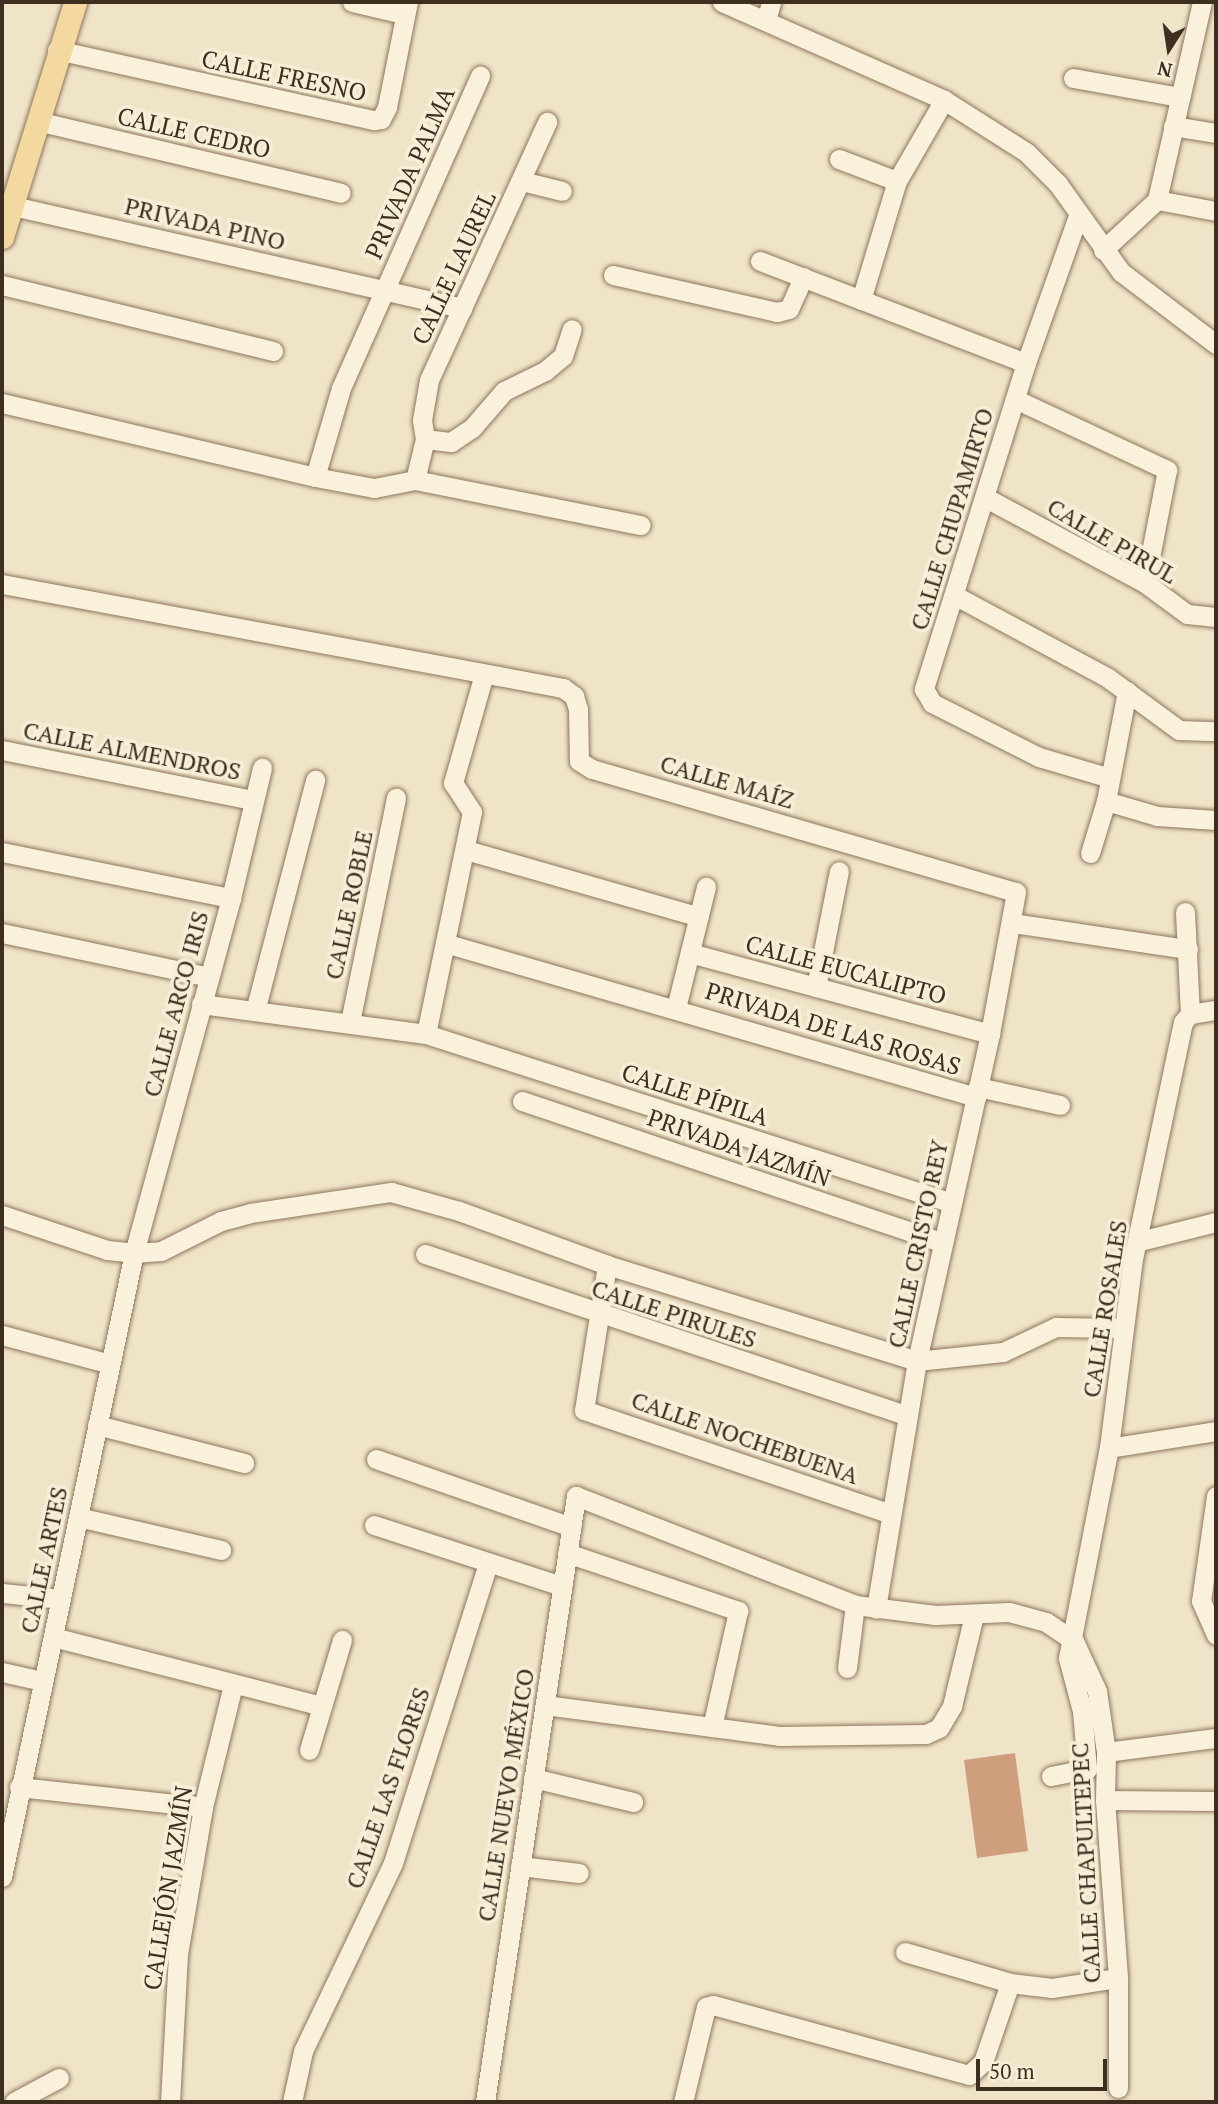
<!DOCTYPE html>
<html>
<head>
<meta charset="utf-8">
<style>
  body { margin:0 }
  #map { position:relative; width:1218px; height:2104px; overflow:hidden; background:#f0e4c8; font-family:"PT Serif",serif }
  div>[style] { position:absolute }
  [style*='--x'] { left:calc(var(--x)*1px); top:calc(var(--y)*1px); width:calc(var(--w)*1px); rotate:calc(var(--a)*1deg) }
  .building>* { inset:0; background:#cf9f7d }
  .roads { filter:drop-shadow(0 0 2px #8d765c) drop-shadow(0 0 2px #8d765c) }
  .minor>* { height:19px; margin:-9.5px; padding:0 9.5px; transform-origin:9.5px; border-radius:9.5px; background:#faf1dc }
  .major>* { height:23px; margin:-11.5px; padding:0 11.5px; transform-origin:11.5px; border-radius:11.5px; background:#f3d9a0 }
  span { translate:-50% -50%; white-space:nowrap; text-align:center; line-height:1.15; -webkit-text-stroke:7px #f7eed8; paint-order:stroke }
  .street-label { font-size:24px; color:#3d2e20 }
  .frame { position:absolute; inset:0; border:4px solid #3d2e20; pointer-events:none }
  .north { position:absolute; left:1134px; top:14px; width:70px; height:70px; -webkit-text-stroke:5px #f7eed8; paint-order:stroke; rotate:192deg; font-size:19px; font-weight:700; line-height:28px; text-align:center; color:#3d2e20 }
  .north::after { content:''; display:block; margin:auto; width:24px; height:32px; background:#3d2e20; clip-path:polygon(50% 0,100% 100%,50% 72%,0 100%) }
  .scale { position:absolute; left:976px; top:2059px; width:131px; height:32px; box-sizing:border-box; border:4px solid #3d2e20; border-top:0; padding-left:9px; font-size:21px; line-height:24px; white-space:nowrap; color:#3d2e20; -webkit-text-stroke:5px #f7eed8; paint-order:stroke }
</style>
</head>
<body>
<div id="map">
  <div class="building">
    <div style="clip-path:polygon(1015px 1753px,1028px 1851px,977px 1858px,964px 1760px)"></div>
  </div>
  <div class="roads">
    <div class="minor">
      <div style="--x:352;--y:2;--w:52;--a:13.2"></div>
      <div style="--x:722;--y:2;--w:243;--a:23.8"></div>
      <div style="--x:944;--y:100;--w:97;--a:32.4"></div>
      <div style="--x:1026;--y:152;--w:45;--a:45"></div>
      <div style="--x:1058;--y:184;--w:108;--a:54.4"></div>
      <div style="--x:1121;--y:272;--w:119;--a:37.2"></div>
      <div style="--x:766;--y:21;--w:20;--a:-75"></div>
      <div style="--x:57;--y:50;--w:325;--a:12.5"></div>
      <div style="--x:374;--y:120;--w:7;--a:-8"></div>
      <div style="--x:381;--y:119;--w:13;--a:-63"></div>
      <div style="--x:387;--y:107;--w:107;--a:-78.7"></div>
      <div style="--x:1073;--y:78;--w:109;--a:10.1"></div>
      <div style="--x:37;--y:121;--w:312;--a:13.3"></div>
      <div style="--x:1173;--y:126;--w:44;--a:9.2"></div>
      <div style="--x:839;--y:159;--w:62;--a:20.8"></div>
      <div style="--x:522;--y:181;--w:41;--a:14"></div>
      <div style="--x:1157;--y:200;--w:60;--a:10.6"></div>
      <div style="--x:13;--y:206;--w:461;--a:12.8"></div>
      <div style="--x:1078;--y:216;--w:156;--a:109.5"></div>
      <div style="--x:1026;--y:363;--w:342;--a:107.4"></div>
      <div style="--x:924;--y:689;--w:16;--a:60"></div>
      <div style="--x:932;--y:703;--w:120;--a:26.8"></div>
      <div style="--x:1039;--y:757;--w:74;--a:16.5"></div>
      <div style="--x:1103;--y:250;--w:74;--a:-42.8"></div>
      <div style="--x:1157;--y:200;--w:203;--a:-77.2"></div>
      <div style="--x:760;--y:261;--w:285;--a:21"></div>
      <div style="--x:613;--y:275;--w:168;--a:12.7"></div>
      <div style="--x:777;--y:312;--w:12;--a:-14"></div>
      <div style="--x:789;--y:309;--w:35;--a:-66"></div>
      <div style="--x:2;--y:285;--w:279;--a:13.7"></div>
      <div style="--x:861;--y:300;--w:124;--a:-73.2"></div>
      <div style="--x:897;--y:181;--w:94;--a:-59.9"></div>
      <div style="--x:1015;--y:399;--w:168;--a:25"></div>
      <div style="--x:1167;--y:470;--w:115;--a:101"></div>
      <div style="--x:2;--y:403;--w:322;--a:13.3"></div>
      <div style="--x:315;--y:477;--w:60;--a:10.6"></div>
      <div style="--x:374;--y:488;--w:42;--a:-11"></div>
      <div style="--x:415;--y:480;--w:230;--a:11.3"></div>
      <div style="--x:425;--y:439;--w:19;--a:-99"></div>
      <div style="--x:422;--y:420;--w:41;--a:-80.1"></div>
      <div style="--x:429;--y:380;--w:284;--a:-65.4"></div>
      <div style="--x:315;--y:477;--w:93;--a:-73.7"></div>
      <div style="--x:341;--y:388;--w:342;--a:-66"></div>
      <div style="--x:415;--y:480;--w:42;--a:-76.3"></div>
      <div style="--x:425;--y:439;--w:26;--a:7"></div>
      <div style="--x:451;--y:442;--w:25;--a:-34"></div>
      <div style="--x:472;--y:428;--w:49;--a:-49.1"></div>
      <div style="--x:504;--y:391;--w:46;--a:-26"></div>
      <div style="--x:545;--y:371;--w:23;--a:-40"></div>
      <div style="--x:563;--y:356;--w:28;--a:-72"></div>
      <div style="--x:986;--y:498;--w:180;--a:28.1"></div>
      <div style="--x:1145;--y:583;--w:52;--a:36.4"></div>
      <div style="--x:1187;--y:614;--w:29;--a:6"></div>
      <div style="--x:2;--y:584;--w:571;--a:10.5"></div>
      <div style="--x:563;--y:688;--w:14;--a:36"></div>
      <div style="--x:574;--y:696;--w:14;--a:73"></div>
      <div style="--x:578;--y:709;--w:52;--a:88.9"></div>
      <div style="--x:579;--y:761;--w:15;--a:32"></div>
      <div style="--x:592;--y:769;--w:441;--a:16.2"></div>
      <div style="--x:1016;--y:892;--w:144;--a:100.4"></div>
      <div style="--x:990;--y:1034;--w:335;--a:102.6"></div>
      <div style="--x:917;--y:1361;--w:251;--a:99.4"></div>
      <div style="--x:954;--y:595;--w:175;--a:28.3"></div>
      <div style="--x:1108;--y:678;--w:88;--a:36.2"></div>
      <div style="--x:1179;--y:730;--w:37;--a:2"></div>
      <div style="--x:1127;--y:691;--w:112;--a:100.8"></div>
      <div style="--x:1106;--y:801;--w:53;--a:16.4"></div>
      <div style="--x:1157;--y:816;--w:59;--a:3.9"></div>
      <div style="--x:2;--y:750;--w:256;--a:11.3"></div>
      <div style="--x:466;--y:850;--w:242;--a:16"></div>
      <div style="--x:2;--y:852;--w:234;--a:11.4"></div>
      <div style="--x:1090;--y:853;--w:54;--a:-72.9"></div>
      <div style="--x:1185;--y:912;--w:102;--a:87.2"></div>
      <div style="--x:1013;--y:923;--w:177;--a:8.5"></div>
      <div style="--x:2;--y:933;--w:212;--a:12"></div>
      <div style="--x:448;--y:944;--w:550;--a:16.16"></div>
      <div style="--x:690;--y:953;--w:311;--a:15.1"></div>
      <div style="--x:816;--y:987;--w:118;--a:-78.8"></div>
      <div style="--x:201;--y:1004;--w:227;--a:7.6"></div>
      <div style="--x:426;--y:1034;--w:549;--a:17.81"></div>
      <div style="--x:676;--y:1008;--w:125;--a:-76.1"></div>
      <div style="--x:255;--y:1011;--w:239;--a:-75.4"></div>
      <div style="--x:350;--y:1022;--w:229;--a:-78.4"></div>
      <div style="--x:426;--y:1034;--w:227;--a:-78.3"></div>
      <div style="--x:472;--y:812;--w:35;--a:-123"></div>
      <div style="--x:453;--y:783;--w:113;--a:-74.1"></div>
      <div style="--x:978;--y:1087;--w:84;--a:12.4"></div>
      <div style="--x:522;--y:1101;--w:443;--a:18.6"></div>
      <div style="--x:2;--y:1215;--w:111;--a:18.4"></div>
      <div style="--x:107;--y:1250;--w:27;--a:6"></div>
      <div style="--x:134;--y:1253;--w:27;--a:-4"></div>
      <div style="--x:161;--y:1251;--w:67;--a:-26.6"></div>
      <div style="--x:221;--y:1221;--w:30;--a:-15"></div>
      <div style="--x:250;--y:1213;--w:143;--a:-8.5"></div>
      <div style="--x:391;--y:1192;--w:71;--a:15.6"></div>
      <div style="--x:459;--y:1211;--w:158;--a:20"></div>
      <div style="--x:607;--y:1265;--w:325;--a:17.2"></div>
      <div style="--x:917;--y:1361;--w:86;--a:-6"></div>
      <div style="--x:1003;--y:1352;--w:59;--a:-25.3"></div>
      <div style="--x:1056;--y:1327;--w:66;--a:0.9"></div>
      <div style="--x:1140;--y:1241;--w:78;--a:-14"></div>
      <div style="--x:425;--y:1254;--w:509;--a:18.54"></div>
      <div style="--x:607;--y:1265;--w:147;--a:99"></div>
      <div style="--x:584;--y:1410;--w:324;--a:18.7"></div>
      <div style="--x:2;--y:1335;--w:112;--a:15"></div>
      <div style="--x:97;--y:1425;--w:152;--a:14.5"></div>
      <div style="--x:1109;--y:1448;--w:108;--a:-9"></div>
      <div style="--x:376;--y:1459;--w:207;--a:19.2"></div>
      <div style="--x:1216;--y:1496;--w:106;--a:98.1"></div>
      <div style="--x:1201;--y:1601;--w:37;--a:66"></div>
      <div style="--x:78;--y:1517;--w:147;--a:13"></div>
      <div style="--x:374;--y:1525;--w:198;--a:18"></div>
      <div style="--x:567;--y:1553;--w:181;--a:18.7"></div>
      <div style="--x:738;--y:1611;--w:119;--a:102.6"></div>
      <div style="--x:2;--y:1593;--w:59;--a:5.8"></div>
      <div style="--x:53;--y:1637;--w:277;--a:14.4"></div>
      <div style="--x:1074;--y:1641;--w:55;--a:65.3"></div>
      <div style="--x:1097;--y:1691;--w:62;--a:81.6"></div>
      <div style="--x:1106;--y:1752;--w:48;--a:91.2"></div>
      <div style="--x:1105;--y:1800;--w:178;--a:85.8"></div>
      <div style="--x:1118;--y:1978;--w:110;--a:90"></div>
      <div style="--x:847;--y:1668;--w:64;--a:-82.8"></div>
      <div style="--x:2;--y:1672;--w:41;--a:12.7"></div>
      <div style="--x:545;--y:1705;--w:236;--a:7.5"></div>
      <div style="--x:779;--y:1736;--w:147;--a:-0.8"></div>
      <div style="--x:926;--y:1734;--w:14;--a:-25"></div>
      <div style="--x:939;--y:1728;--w:26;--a:-59"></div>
      <div style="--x:952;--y:1706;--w:94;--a:-76.4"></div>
      <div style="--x:309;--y:1750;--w:115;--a:-73.3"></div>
      <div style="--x:1106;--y:1752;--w:111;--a:-7.3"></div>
      <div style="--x:1051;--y:1776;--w:37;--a:-11"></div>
      <div style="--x:1087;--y:1769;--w:58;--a:-94.9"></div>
      <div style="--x:1082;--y:1711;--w:55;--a:-104.8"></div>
      <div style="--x:1068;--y:1658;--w:214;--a:-79"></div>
      <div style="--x:1109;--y:1448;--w:191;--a:-82.8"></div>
      <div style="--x:1133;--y:1259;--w:242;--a:-78.1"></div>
      <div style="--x:1183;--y:1022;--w:11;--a:-49"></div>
      <div style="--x:1190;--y:1014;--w:26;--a:-9"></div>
      <div style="--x:533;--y:1778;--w:103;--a:13.5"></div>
      <div style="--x:19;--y:1787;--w:185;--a:6.2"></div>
      <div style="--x:1105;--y:1800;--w:111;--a:0.5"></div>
      <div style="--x:520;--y:1866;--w:59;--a:6.8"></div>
      <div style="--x:2;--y:1877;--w:638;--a:-78.06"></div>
      <div style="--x:134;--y:1253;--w:368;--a:-74.7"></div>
      <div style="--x:231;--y:898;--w:134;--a:-76.6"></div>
      <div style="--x:905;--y:1952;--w:109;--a:16.4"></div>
      <div style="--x:14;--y:2102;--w:51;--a:-28.1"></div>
      <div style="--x:170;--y:2102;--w:148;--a:-86.9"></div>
      <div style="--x:178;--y:1954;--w:149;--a:-80.3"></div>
      <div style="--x:203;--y:1807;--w:126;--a:-76.2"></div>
      <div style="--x:292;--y:2102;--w:52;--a:-77.8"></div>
      <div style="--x:303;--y:2051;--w:208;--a:-64.4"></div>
      <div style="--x:393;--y:1863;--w:315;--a:-72.4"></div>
      <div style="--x:485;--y:2102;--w:613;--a:-81.46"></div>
      <div style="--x:576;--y:1496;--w:300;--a:21.3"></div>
      <div style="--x:855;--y:1605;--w:81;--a:7.1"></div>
      <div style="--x:935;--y:1615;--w:74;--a:-2.3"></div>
      <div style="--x:1009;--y:1612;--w:38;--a:15"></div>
      <div style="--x:1046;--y:1622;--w:34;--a:34"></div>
      <div style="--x:683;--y:2102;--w:98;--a:-76.4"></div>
      <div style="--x:706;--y:2007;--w:7;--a:-16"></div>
      <div style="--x:713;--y:2005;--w:265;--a:15.3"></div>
      <div style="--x:969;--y:2075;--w:19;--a:-43"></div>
      <div style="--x:983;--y:2062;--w:83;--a:-71.1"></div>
      <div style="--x:1010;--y:1983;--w:42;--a:6.8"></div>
      <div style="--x:1052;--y:1988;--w:67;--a:-8.6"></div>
    </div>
    <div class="major">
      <div style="--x:2;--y:237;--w:246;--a:-72.7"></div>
    </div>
  </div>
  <div class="street-label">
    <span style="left:284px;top:76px;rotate:12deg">CALLE FRESNO</span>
    <span style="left:194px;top:133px;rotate:13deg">CALLE CEDRO</span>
    <span style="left:410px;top:173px;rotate:-66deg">PRIVADA PALMA</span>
    <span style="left:205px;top:224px;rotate:13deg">PRIVADA PINO</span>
    <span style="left:454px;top:268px;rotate:-65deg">CALLE LAUREL</span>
    <span style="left:952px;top:519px;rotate:-73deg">CALLE CHUPAMIRTO</span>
    <span style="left:1112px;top:541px;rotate:30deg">CALLE PIRUL</span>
    <span style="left:132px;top:751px;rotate:11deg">CALLE ALMENDROS</span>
    <span style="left:727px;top:782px;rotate:16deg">CALLE MAÍZ</span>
    <span style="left:349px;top:905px;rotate:-78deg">CALLE ROBLE</span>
    <span style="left:846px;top:970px;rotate:15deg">CALLE EUCALIPTO</span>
    <span style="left:176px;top:1004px;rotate:-75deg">CALLE ARCO IRIS</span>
    <span style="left:833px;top:1029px;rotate:17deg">PRIVADA DE LAS ROSAS</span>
    <span style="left:695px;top:1095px;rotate:18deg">CALLE PÍPILA</span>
    <span style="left:739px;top:1148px;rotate:19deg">PRIVADA JAZMÍN</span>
    <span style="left:918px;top:1244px;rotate:-78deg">CALLE CRISTO REY</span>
    <span style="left:1105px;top:1309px;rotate:-81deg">CALLE ROSALES</span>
    <span style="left:674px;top:1314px;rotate:18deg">CALLE PIRULES</span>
    <span style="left:745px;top:1438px;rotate:19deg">CALLE NOCHEBUENA</span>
    <span style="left:44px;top:1560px;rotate:-78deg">CALLE ARTES</span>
    <span style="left:388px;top:1788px;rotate:-71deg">CALLE LAS FLORES</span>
    <span style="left:506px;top:1795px;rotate:-81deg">CALLE NUEVO MÉXICO</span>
    <span style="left:1086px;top:1863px;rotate:-93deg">CALLE CHAPULTEPEC</span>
    <span style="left:168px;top:1888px;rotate:-81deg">CALLEJÓN JAZMÍN</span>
  </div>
  <div class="frame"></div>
  <div class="north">N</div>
  <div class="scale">50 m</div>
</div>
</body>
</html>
